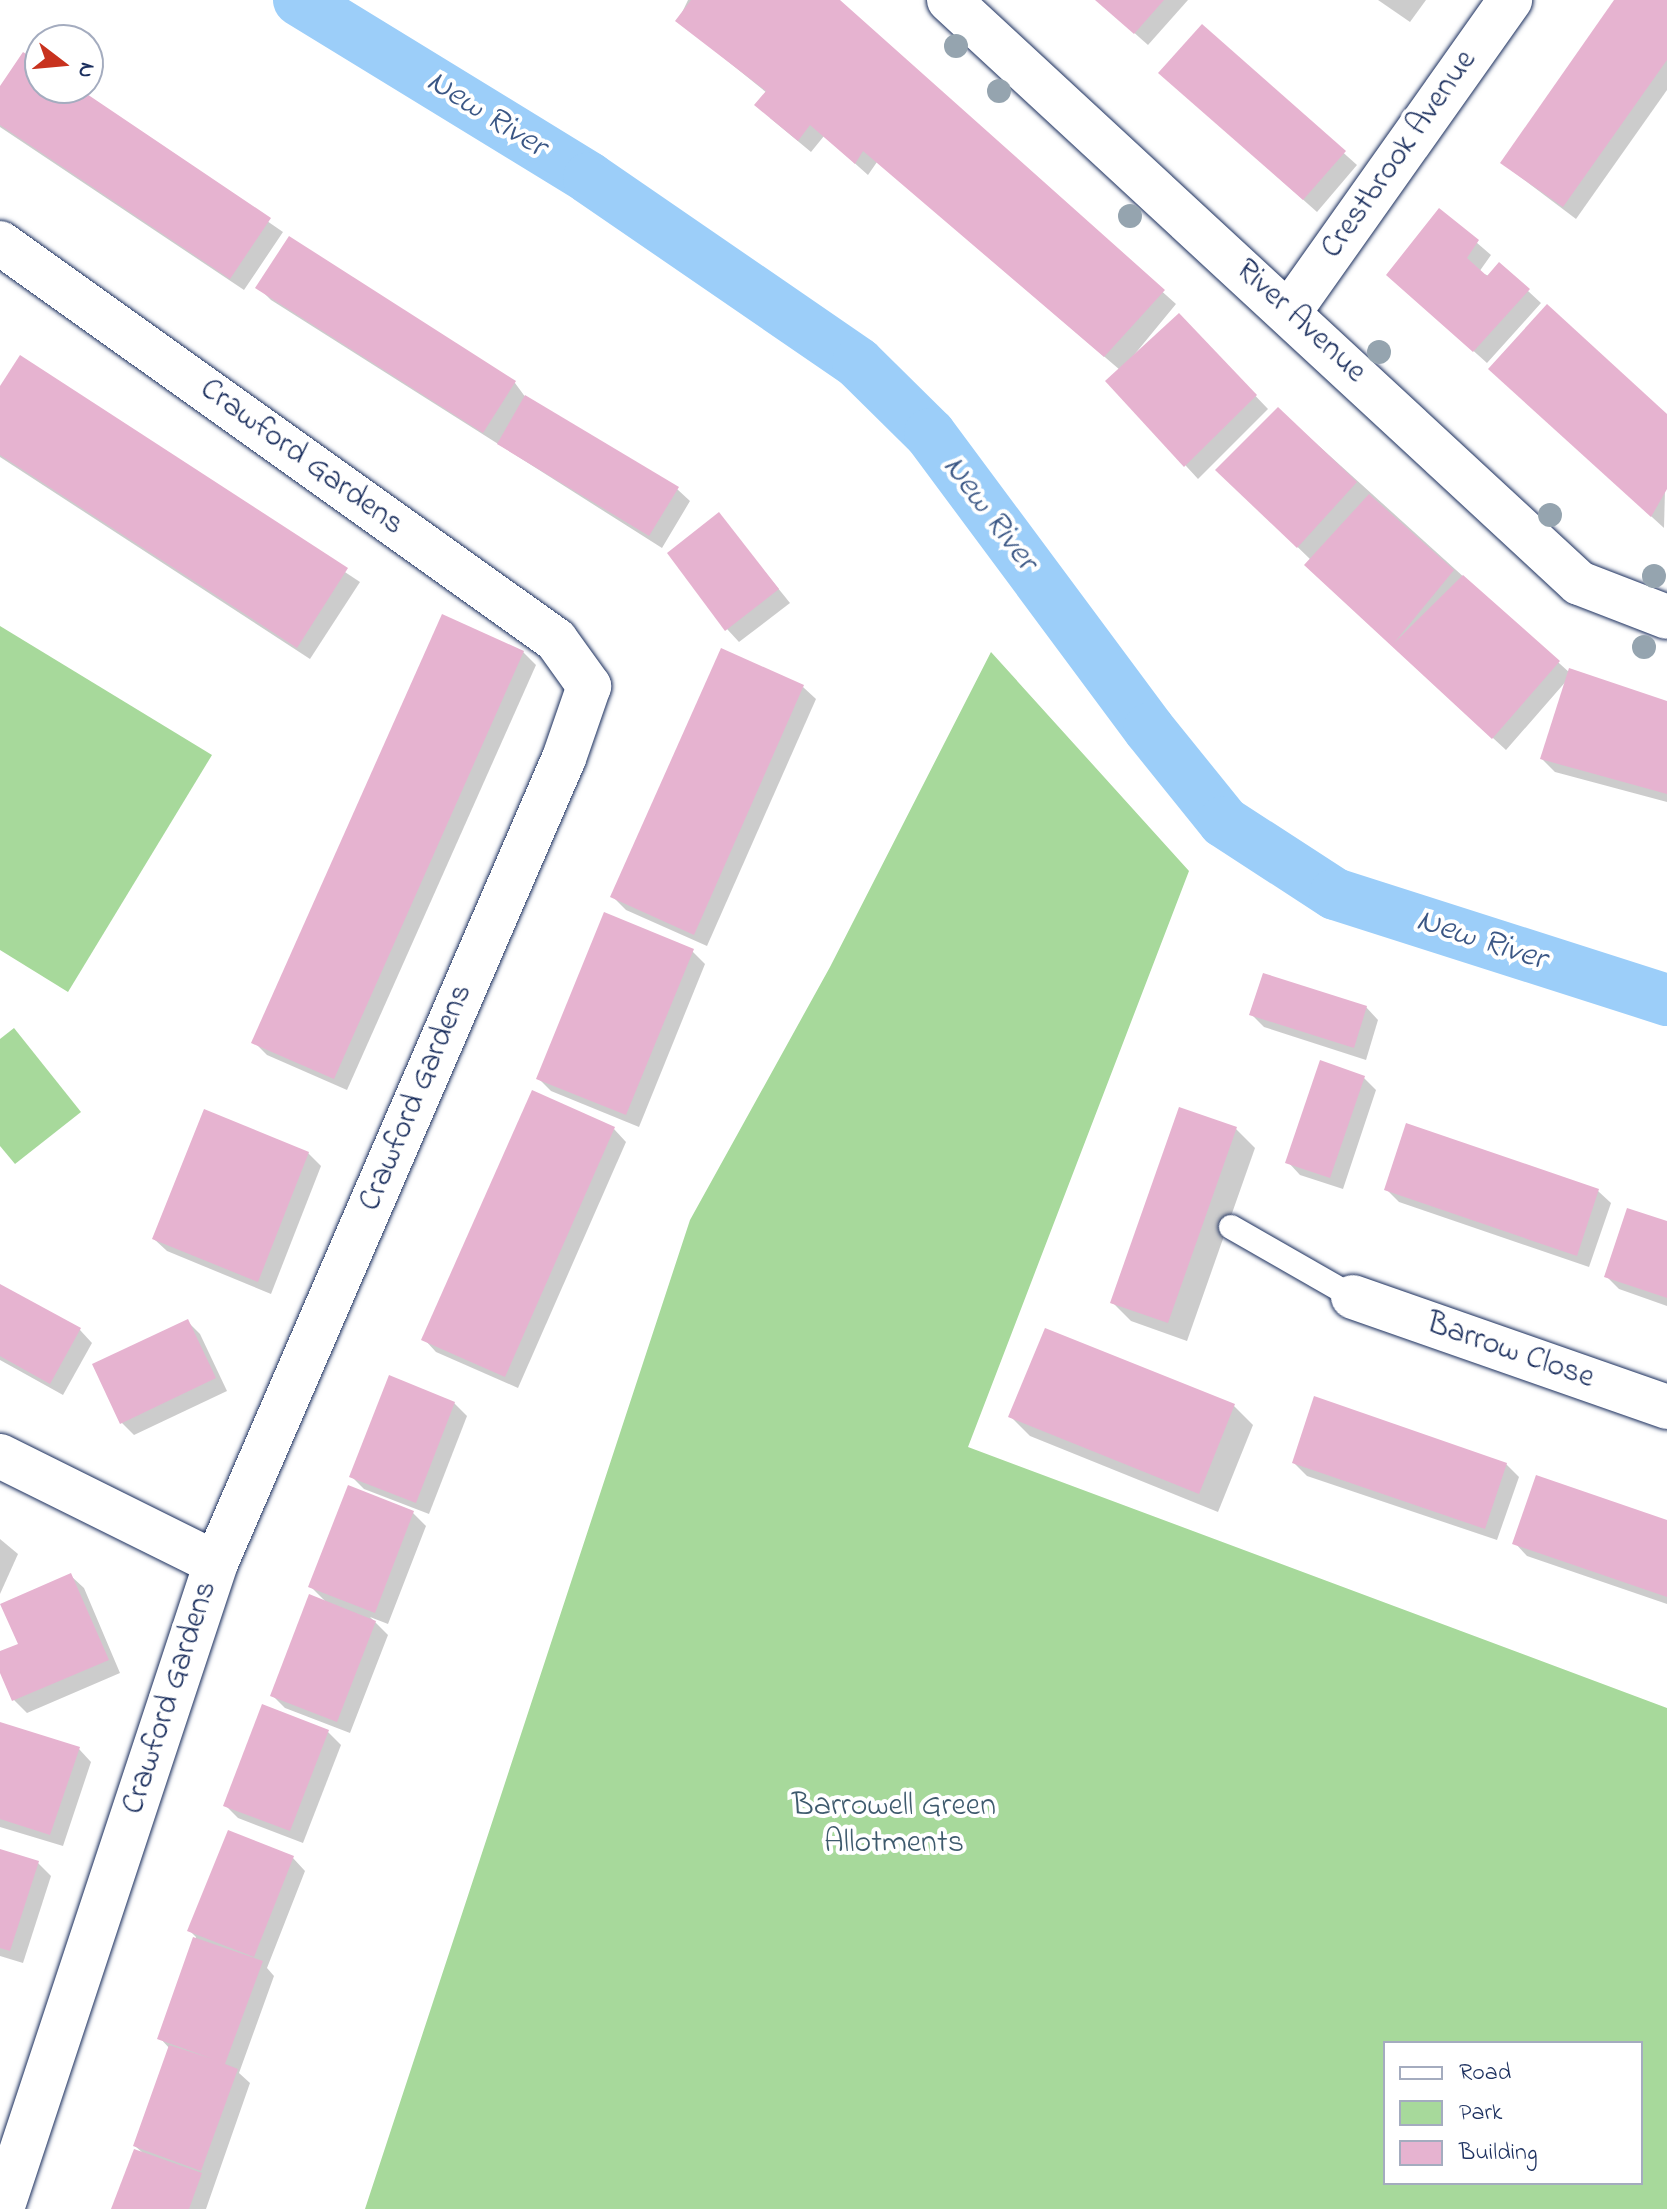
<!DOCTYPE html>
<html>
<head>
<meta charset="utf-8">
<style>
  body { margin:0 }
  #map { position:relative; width:1667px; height:2209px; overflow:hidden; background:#fff; font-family:"Indie Flower",sans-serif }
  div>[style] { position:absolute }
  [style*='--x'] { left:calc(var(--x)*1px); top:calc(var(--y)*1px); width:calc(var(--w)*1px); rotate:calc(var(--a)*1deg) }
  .green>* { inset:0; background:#a7d99b }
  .shadow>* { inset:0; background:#0003 }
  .canal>* { height:52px; margin:-26px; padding:0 26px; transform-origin:26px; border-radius:26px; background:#9ccef9 }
  .building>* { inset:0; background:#e6b3d0 }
  .roads { filter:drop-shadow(0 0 2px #1b2f5e) drop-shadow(0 0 2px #1b2f5e) }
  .lane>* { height:24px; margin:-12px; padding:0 12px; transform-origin:12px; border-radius:12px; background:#fff }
  .street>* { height:44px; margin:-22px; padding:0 22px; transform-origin:22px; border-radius:22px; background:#fff }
  .trees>* { width:24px; height:24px; margin:-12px; border-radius:50%; background:#95a4af }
  span { translate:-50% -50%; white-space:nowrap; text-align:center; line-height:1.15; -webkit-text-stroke:8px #fff; paint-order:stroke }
  .street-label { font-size:32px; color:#1b2f5e }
  .park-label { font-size:32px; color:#3e5a6d }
  .water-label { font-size:34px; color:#3b5785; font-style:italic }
  .legend { position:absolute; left:1383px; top:2041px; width:260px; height:144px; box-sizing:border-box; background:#fff; border:2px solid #a4acbf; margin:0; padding:10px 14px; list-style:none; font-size:24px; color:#1b2f5e }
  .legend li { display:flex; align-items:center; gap:16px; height:40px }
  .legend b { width:40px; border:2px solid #a4acbf }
  .north { position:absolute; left:24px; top:24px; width:80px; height:80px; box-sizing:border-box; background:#fff; border:2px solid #a4acbf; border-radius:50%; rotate:106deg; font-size:22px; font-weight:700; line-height:32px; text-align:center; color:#1b2f5e }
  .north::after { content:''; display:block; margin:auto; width:28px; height:36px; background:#c8321e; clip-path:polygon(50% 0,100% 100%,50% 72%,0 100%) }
</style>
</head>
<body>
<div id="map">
  <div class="green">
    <div style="clip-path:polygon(0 626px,212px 755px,68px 992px,0 950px)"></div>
    <div style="clip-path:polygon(evenodd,991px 652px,1189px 871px,968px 1447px,1667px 1708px,1667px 2209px,365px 2209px,690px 1220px,830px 967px,991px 652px,1641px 2043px,1641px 2183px,1385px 2183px,1385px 2043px,1641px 2043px)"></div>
    <div style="clip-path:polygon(14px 1028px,81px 1112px,15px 1164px,0 1146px,0 1039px)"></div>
  </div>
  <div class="shadow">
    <div style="clip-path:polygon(688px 0,837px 0,1176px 304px,1125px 366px,1179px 316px,1268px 409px,1198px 479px,1108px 381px,1120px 370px,877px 162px,868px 175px,824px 136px,811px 152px,770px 118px,767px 93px,678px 21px)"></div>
    <div style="clip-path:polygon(1097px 0,1188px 0,1148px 45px)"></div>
    <div style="clip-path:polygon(1378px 0,1426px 0,1410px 22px)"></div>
    <div style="clip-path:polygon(1617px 0,1667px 0,1667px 90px,1576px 219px,1502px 163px)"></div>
    <div style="clip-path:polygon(1202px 26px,1357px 165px,1317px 212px,1174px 85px)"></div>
    <div style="clip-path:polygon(40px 65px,40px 88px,74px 88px,283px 232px,244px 290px,0 127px,0 90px)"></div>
    <div style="clip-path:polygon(1440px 211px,1491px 255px,1479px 272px,1528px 291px,1541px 303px,1487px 363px,1402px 287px)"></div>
    <div style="clip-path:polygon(289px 238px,515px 383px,526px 398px,677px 489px,690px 501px,662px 548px,271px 300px,258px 287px)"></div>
    <div style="clip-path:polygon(21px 358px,360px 582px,310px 659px,0 457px,0 390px)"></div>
    <div style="clip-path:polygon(1504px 382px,1667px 416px,1664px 528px)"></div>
    <div style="clip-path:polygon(1278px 409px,1570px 673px,1667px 703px,1667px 802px,1555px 772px,1542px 759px,1568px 679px,1506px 750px,1319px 578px,1311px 560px,1218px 470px)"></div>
    <div style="clip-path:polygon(719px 515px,790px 603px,739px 642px,727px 629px)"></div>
    <div style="clip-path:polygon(523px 652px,536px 665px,347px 1090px,267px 1055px,254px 1042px)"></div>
    <div style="clip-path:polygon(803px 687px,816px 699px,707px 946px,626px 910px,613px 897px)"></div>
    <div style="clip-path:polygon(692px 951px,705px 964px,639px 1127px,551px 1091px,538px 1078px)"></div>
    <div style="clip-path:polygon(1366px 1007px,1378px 1020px,1366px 1060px,1264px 1027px,1251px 1014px)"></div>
    <div style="clip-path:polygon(1364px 1078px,1376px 1090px,1343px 1189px,1300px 1175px,1288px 1162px)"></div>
    <div style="clip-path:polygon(614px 1129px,626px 1142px,518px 1388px,436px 1352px,424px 1339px)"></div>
    <div style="clip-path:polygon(1236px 1129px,1255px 1148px,1187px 1341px,1131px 1321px,1112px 1302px)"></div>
    <div style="clip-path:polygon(308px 1153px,321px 1166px,271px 1294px,167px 1251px,154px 1239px)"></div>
    <div style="clip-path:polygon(1386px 1189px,1598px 1191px,1611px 1203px,1589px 1267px,1399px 1202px)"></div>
    <div style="clip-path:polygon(1667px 1223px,1667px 1306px,1619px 1289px,1606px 1276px)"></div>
    <div style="clip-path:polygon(0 1287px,80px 1330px,92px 1343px,63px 1395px,0 1360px)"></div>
    <div style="clip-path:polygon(187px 1321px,200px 1334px,227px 1391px,134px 1435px,121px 1422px)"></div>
    <div style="clip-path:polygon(454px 1403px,467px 1416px,429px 1514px,364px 1489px,351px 1476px)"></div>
    <div style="clip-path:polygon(1234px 1406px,1253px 1425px,1218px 1512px,1030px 1436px,1011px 1417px)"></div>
    <div style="clip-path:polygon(1294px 1463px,1506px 1464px,1519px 1477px,1497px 1540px,1307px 1476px)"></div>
    <div style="clip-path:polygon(349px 1488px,413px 1513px,426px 1526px,388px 1624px,370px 1617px,388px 1635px,350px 1733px,285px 1708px,272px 1695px,328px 1604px,310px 1586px)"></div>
    <div style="clip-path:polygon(1667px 1522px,1667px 1604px,1527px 1556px,1515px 1543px)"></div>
    <div style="clip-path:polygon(0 1539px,18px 1554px,0 1594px)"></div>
    <div style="clip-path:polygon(71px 1576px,84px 1588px,120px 1673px,27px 1713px,14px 1700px,0 1668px,0 1653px,20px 1645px)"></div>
    <div style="clip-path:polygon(0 1724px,79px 1749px,91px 1762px,63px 1846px,0 1827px)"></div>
    <div style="clip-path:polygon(328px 1732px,341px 1745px,303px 1843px,238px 1818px,225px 1805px)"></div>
    <div style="clip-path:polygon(0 1851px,38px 1863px,51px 1876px,23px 1963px,0 1956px)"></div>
    <div style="clip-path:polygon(293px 1858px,305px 1871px,267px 1968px,274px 1976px,239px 2073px,250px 2083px,206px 2209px,114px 2209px,144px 2154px,135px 2146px,170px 2049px,160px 2038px,196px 1937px,190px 1931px)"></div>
  </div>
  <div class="canal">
    <div style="--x:299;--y:0;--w:340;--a:31.5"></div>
    <div style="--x:589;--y:178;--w:326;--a:34.5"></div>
    <div style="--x:858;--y:363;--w:101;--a:44.6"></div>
    <div style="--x:930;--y:434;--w:367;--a:53.4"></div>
    <div style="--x:1149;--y:729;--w:119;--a:51.1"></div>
    <div style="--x:1224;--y:822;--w:132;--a:33"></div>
    <div style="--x:1335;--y:894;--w:349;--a:17.7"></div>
  </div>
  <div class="building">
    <div style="clip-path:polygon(691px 0,840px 0,1165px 290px,1104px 357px,863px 151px,855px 164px,810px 125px,798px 141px,754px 105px,766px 91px,675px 21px)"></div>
    <div style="clip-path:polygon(1095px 0,1164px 0,1134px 34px)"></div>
    <div style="clip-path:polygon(1614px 0,1667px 0,1667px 60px,1563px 207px,1500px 163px)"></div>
    <div style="clip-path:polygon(1202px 24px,1346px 151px,1303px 200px,1158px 73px)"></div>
    <div style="clip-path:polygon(23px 52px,40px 63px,40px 88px,78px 88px,271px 218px,230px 279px,0 125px,0 86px)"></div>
    <div style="clip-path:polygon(1439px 208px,1479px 240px,1467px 258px,1487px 276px,1499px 262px,1530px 289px,1473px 352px,1386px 275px)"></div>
    <div style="clip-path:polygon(289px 236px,516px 381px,483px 433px,255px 288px)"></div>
    <div style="clip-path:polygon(1547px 304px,1667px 414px,1667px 489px,1651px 517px,1488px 369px)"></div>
    <div style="clip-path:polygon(1179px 313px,1257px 395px,1184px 467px,1105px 381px)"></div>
    <div style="clip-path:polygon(20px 355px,348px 568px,297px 648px,0 455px,0 386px)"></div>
    <div style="clip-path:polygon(525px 395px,679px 487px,649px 536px,497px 444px)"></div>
    <div style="clip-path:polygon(1278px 407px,1357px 482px,1297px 548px,1215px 470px)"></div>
    <div style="clip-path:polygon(1369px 494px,1454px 570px,1394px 643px,1463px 575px,1560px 661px,1492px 739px,1304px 565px)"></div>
    <div style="clip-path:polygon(719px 512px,779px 589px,725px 631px,667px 553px)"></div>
    <div style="clip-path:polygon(442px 614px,524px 651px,334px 1079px,251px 1043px)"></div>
    <div style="clip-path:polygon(721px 648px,804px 685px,694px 935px,610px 897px)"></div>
    <div style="clip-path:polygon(1569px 668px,1667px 701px,1667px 794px,1540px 759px)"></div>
    <div style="clip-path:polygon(604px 912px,694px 949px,626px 1115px,536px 1079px)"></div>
    <div style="clip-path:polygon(1263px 973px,1367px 1006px,1354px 1048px,1249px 1015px)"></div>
    <div style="clip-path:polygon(1320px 1060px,1365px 1076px,1330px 1178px,1285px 1163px)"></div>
    <div style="clip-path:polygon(532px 1090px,615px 1127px,505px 1377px,421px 1340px)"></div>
    <div style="clip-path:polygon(1179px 1107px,1237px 1127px,1168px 1323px,1110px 1303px)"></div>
    <div style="clip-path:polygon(204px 1109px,309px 1152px,258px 1282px,152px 1239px)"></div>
    <div style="clip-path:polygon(1406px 1123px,1599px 1189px,1577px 1256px,1384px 1190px)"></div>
    <div style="clip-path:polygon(1627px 1208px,1667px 1221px,1667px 1298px,1604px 1277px)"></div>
    <div style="clip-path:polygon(0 1284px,81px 1328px,50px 1384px,0 1356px)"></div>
    <div style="clip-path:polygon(188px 1319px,216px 1378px,120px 1424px,92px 1364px)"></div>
    <div style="clip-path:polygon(1045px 1328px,1235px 1404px,1199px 1494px,1008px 1417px)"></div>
    <div style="clip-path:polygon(389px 1375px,455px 1402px,416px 1503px,349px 1477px)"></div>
    <div style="clip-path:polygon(1314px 1396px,1507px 1463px,1485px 1529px,1292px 1463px)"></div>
    <div style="clip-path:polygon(1536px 1475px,1667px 1520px,1667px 1597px,1512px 1544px)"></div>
    <div style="clip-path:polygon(348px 1485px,414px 1511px,375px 1613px,308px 1587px)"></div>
    <div style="clip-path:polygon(71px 1573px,109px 1660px,12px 1701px,0 1673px,0 1651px,18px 1644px,0 1604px)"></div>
    <div style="clip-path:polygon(309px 1594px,376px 1621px,337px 1722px,270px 1696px)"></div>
    <div style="clip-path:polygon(262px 1704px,329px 1730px,290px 1831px,223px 1806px)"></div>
    <div style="clip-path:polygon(0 1722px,80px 1747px,50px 1835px,0 1819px)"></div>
    <div style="clip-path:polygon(228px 1830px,294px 1856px,254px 1957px,187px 1931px)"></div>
    <div style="clip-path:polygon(0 1849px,39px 1861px,10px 1951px,0 1948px)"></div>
    <div style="clip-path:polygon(193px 1937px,263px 1961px,225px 2064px,238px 2069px,201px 2171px,133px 2146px,169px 2045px,213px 2059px,157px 2039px)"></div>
    <div style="clip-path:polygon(134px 2149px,202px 2173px,189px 2209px,111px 2209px)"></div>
  </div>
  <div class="roads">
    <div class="lane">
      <div style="--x:1231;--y:1227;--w:141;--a:29.8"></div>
    </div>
    <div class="street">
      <div style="--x:949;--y:0;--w:858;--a:42.78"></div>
      <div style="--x:1579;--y:583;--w:94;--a:21.1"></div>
      <div style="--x:0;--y:243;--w:683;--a:35.53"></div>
      <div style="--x:556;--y:640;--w:57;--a:54.3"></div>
      <div style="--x:589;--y:686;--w:76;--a:109.1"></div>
      <div style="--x:564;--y:758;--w:877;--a:113.38"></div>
      <div style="--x:216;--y:1563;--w:681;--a:108.33"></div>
      <div style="--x:1290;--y:311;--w:381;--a:-54.7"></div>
      <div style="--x:1353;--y:1297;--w:333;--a:19.3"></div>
      <div style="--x:0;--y:1456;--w:241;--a:26.4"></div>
    </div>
  </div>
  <div class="trees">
    <div style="left:956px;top:46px"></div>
    <div style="left:999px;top:91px"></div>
    <div style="left:1130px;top:216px"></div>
    <div style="left:1379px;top:352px"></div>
    <div style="left:1550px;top:515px"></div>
    <div style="left:1654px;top:576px"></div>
    <div style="left:1644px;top:647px"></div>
  </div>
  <div class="street-label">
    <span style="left:1400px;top:155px;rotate:-55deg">Crestbrook Avenue</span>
    <span style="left:1300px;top:322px;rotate:43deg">River Avenue</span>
    <span style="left:301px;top:458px;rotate:36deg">Crawford Gardens</span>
    <span style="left:417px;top:1098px;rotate:-67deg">Crawford Gardens</span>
    <span style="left:1510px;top:1352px;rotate:19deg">Barrow Close</span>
    <span style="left:171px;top:1698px;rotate:-72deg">Crawford Gardens</span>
  </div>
  <div class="park-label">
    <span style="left:894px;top:1826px">Barrowell Green<br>Allotments</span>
  </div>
  <div class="water-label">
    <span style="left:486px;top:115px;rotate:32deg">New River</span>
    <span style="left:989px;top:514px;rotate:53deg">New River</span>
    <span style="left:1481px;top:941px;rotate:18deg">New River</span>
  </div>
  <ul class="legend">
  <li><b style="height:10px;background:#fff"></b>Road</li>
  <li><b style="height:22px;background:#a7d99b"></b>Park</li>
  <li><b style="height:22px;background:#e6b3d0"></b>Building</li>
  </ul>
  <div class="north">N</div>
</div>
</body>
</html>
